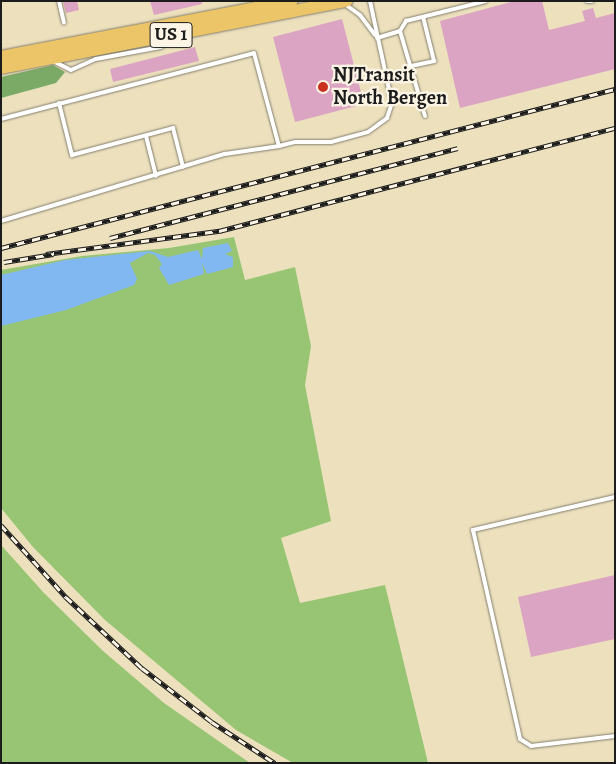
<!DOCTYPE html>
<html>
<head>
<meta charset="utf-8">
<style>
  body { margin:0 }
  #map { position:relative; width:616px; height:764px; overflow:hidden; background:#ece0bd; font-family:Alegreya,serif }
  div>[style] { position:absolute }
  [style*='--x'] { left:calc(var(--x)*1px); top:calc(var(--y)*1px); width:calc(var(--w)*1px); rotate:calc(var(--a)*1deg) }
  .green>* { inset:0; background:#98c574 }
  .forest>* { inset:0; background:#7aaa66 }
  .water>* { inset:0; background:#81b8f1 }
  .building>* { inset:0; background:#dca4c3 }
  .roads { filter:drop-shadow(0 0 1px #847e6c) drop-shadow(0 0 1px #847e6c) }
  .lane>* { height:4px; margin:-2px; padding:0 2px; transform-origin:2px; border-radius:2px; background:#fff }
  .highway>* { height:12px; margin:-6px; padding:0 6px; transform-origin:6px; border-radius:6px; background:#ecc569 }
  .rail>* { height:4.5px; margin-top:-2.25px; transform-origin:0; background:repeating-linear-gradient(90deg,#fcf5e5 0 8px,#1c1c1c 0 16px); box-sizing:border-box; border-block:1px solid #1c1c1c }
  .dots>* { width:14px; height:14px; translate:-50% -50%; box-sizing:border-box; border:2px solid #fcf5e5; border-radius:50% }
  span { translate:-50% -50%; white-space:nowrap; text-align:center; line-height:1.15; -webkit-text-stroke:4.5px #fcf5e5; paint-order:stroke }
  .shield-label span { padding:1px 4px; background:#fcf5e5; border:1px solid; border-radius:4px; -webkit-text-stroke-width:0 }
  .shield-label { font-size:19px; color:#1c1c1c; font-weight:700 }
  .poi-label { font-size:20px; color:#1c1c1c; font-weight:700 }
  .left { translate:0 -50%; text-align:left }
  .frame { position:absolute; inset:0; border:2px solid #1c1c1c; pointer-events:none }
</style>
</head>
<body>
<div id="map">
  <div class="green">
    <div style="clip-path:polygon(234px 237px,245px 280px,295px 267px,311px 346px,305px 385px,331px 521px,281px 538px,300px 603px,385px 585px,428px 763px,293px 763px,236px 730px,105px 620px,33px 547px,1px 508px,1px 270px,82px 256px,169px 248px)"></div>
    <div style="clip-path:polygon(1px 545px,44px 593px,103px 651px,164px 703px,250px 763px,1px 763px)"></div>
  </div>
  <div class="forest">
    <div style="clip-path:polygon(53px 65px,65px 72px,56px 83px,1px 98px,1px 77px)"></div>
  </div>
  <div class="water">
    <div style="clip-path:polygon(228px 243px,232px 251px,225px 254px,233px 257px,233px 267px,207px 274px,202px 263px,204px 274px,169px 285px,159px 268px,162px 264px,155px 255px,148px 253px,130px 263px,137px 279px,134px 285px,66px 310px,1px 326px,1px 275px,65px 260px,150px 251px,168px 257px,198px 250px,202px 259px,203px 248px)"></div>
  </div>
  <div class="building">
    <div style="clip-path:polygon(63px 1px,77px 1px,79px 10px,66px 13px)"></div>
    <div style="clip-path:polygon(150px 1px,202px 1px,202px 4px,154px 15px)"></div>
    <div style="clip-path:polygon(515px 1px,542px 1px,549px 30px,585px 21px,582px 11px,593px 8px,596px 18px,615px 13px,615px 69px,460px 108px,440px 21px)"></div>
    <div style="clip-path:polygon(342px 19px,364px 104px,295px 122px,273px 37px)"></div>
    <div style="clip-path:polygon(195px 47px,199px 61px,113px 82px,110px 69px)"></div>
    <div style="clip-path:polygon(615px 575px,615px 639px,531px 657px,518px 597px)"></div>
  </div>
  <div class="roads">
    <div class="lane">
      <div style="--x:59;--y:1;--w:22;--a:77"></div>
      <div style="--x:587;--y:1;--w:5;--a:0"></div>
      <div style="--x:346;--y:5;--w:17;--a:36"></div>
      <div style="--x:360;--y:15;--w:25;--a:53"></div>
      <div style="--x:377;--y:38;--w:24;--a:-17"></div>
      <div style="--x:53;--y:61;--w:20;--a:27"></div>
      <div style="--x:71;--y:70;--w:27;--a:-24"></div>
      <div style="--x:96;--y:59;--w:66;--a:-10.5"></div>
      <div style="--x:161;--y:47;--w:10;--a:-53"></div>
      <div style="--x:411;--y:66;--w:24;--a:-12"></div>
      <div style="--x:434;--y:61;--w:45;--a:-104"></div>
      <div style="--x:59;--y:103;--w:54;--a:76"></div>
      <div style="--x:72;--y:155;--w:105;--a:-15"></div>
      <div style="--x:173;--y:128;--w:40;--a:75.6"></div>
      <div style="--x:425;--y:116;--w:89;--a:-106.4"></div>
      <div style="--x:400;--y:31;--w:12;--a:-59"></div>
      <div style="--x:406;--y:21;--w:82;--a:-14"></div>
      <div style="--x:1;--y:119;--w:261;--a:-14.6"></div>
      <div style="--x:254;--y:53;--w:96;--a:75"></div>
      <div style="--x:279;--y:146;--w:16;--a:-14"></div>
      <div style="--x:295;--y:142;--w:36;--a:0"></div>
      <div style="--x:331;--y:142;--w:38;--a:-15"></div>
      <div style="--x:368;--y:132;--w:24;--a:-36"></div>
      <div style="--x:387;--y:118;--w:16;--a:-72"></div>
      <div style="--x:392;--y:103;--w:104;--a:-102.2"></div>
      <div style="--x:146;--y:136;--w:41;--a:76"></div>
      <div style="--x:1;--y:221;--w:234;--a:-16.7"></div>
      <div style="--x:225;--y:154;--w:55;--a:-8.4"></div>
      <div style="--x:615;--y:497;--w:146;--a:166.9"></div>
      <div style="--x:473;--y:530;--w:214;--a:77.3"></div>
      <div style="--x:520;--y:739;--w:13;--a:32"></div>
      <div style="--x:531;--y:746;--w:85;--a:-6.8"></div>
    </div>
    <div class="highway">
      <div style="--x:1;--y:57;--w:296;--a:-10.9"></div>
      <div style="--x:1;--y:68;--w:352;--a:-11"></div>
    </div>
  </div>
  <div class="rail">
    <div style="--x:110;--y:238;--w:359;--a:-14.5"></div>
    <div style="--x:1;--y:248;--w:634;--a:-14.52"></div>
    <div style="--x:46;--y:254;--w:175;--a:-7.6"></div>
    <div style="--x:219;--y:231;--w:409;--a:-14.6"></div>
    <div style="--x:4;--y:262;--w:50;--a:-9.3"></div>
    <div style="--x:1;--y:525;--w:97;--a:47.9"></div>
    <div style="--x:66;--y:597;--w:104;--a:43.1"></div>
    <div style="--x:142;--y:668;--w:88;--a:37.6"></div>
    <div style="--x:212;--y:722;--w:75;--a:33.1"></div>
  </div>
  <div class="dots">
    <div style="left:323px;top:87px;background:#c8321e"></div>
  </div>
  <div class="shield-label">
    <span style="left:171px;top:35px">US 1</span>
  </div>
  <div class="poi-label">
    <span class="left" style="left:333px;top:86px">NJTransit<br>North Bergen</span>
  </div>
  <div class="frame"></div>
</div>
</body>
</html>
